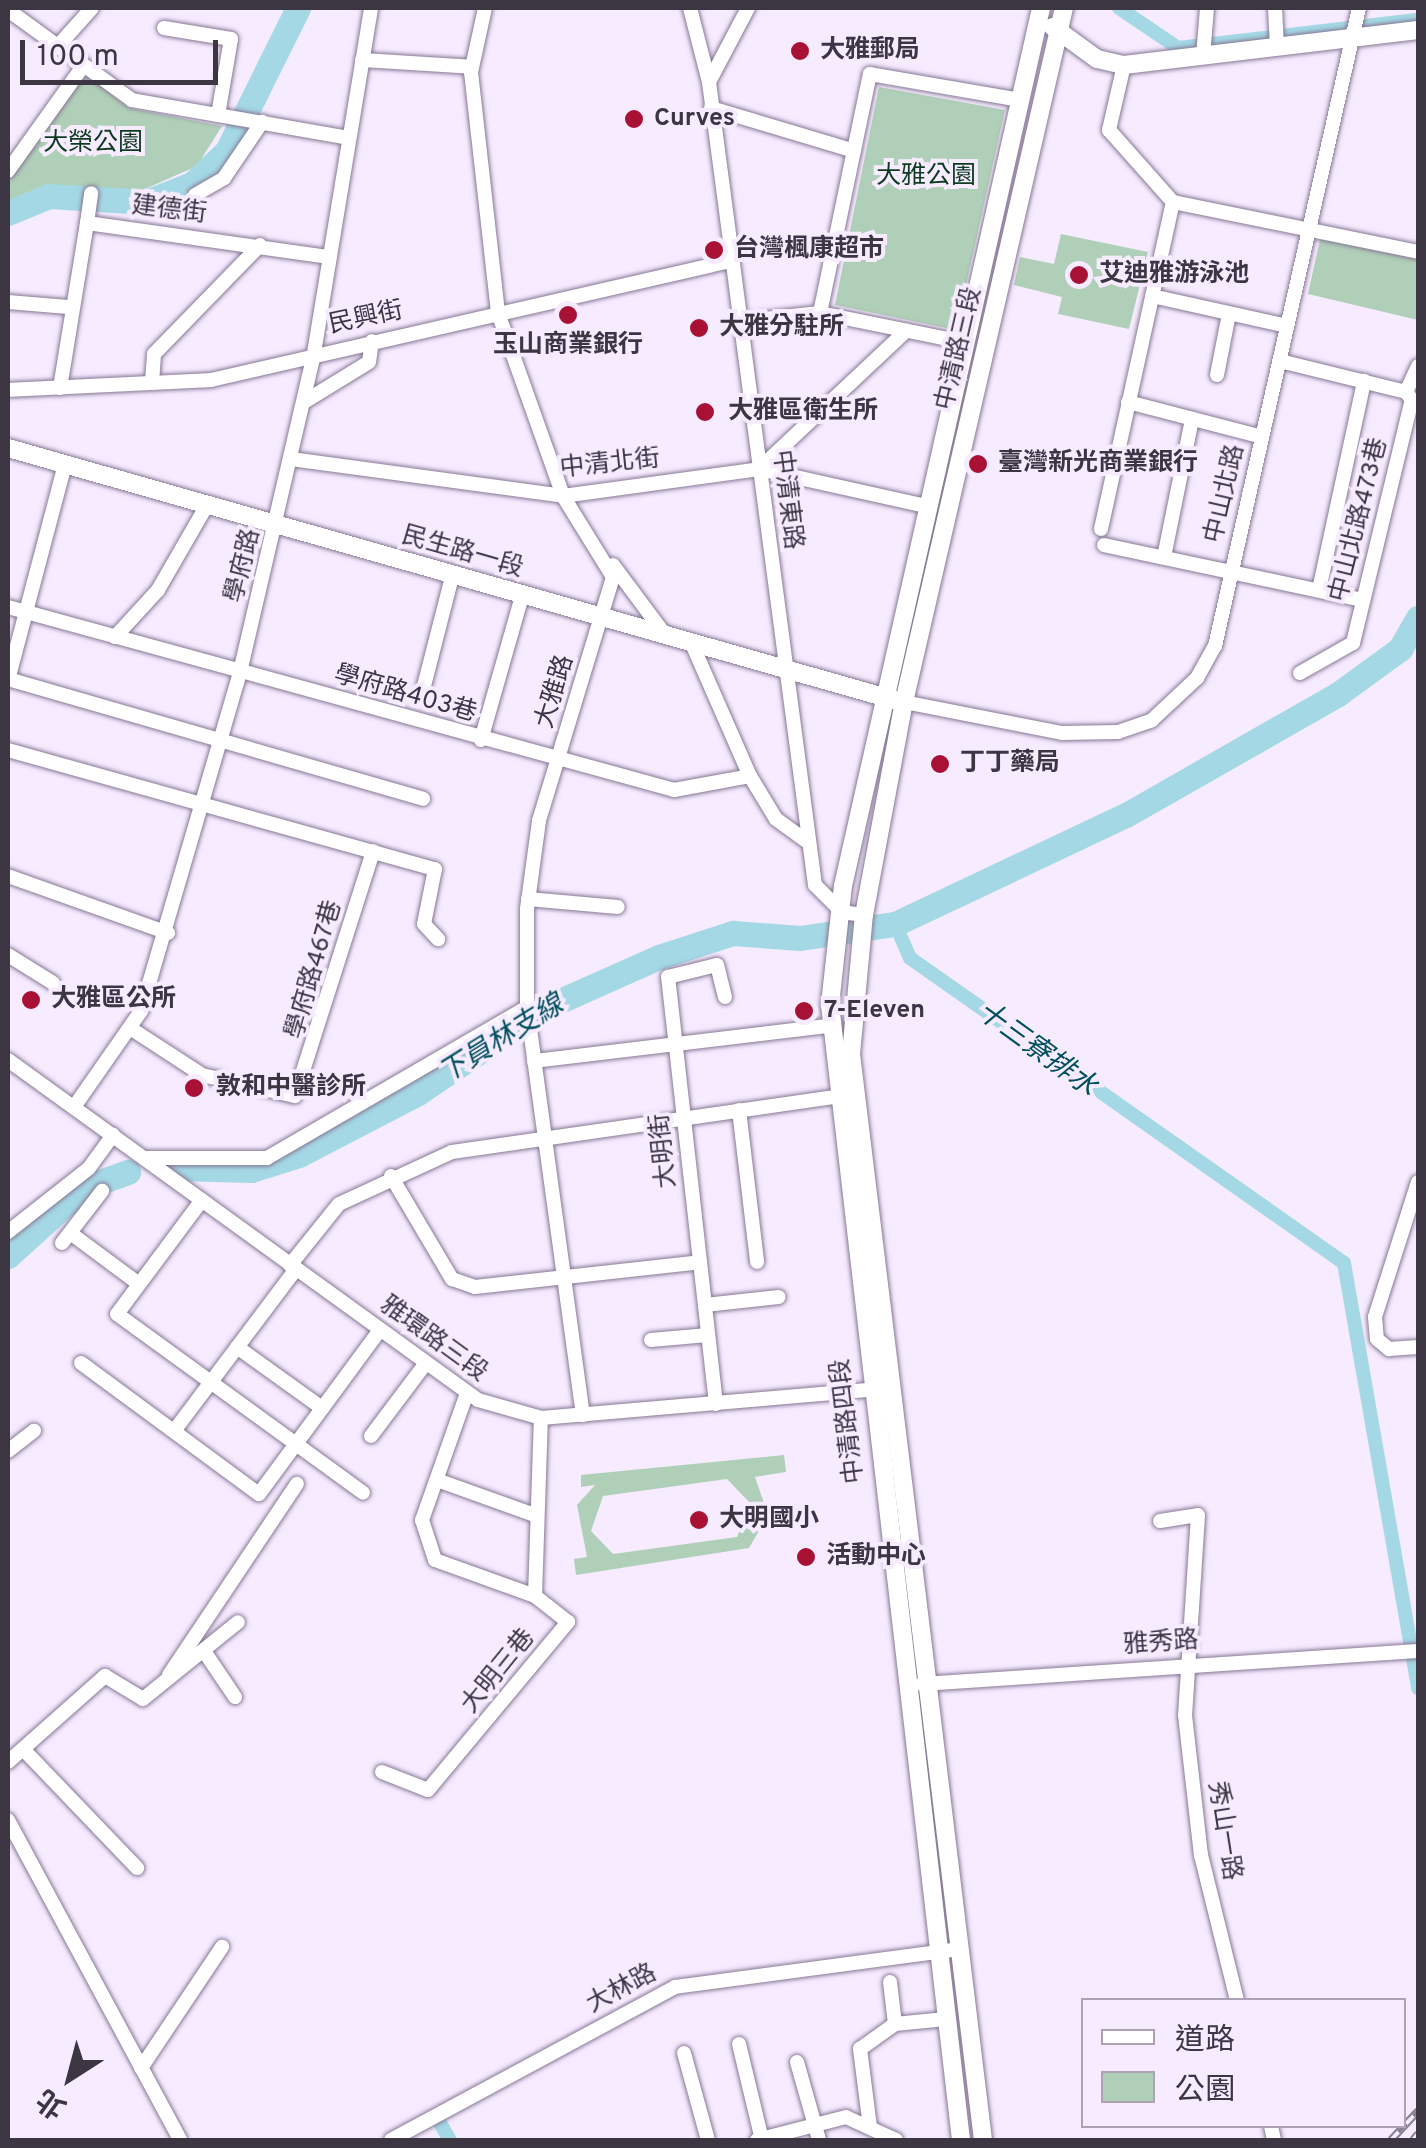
<!DOCTYPE html>
<html>
<head>
<meta charset="utf-8">
<style>
  body { margin:0 }
  #map { position:relative; width:1426px; height:2148px; overflow:hidden; background:#f6ebff; font-family:Overpass,"Noto Sans TC",sans-serif }
  div>[style] { position:absolute }
  [style*='--x'] { left:calc(var(--x)*1px); top:calc(var(--y)*1px); width:calc(var(--w)*1px); rotate:calc(var(--a)*1deg) }
  .green>* { inset:0; background:#b0cfb8 }
  .canal>* { height:14px; margin:-7px; padding:0 7px; transform-origin:7px; border-radius:7px; background:#a4d8e5 }
  .river>* { height:25px; margin:-12.5px; padding:0 12.5px; transform-origin:12.5px; border-radius:12.5px; background:#a4d8e5 }
  .roads { filter:drop-shadow(0 0 2px #877895) drop-shadow(0 0 2px #877895) }
  .minor>* { height:14px; margin:-7px; padding:0 7px; transform-origin:7px; border-radius:7px; background:#fff }
  .major>* { height:18px; margin:-9px; padding:0 9px; transform-origin:9px; border-radius:9px; background:#fff }
  .rail>* { height:8px; margin-top:-4px; transform-origin:0; background:repeating-linear-gradient(90deg,#f6ebff 0 11px,#887f8f 0 22px); box-sizing:border-box; border-block:2px solid #887f8f }
  .dots>* { width:28px; height:28px; translate:-50% -50%; box-sizing:border-box; border:5px solid #f6ebff; border-radius:50% }
  span { translate:-50% -50%; white-space:nowrap; text-align:center; line-height:1.15; -webkit-text-stroke:8px #f6ebff; paint-order:stroke }
  .poi-label { font-size:25px; color:#3c3542; font-weight:700 }
  .left { translate:0 -50%; text-align:left }
  .park-label { font-size:25px; color:#0c3a1f }
  .street-label { font-size:25px; color:#3c3542 }
  .water-label { font-size:28px; color:#004f5d; font-style:italic }
  .frame { position:absolute; inset:0; border:10px solid #3c3542; pointer-events:none }
  .legend { position:absolute; left:1081px; top:1998px; width:325px; height:130px; box-sizing:border-box; background:#f6ebff; border:2px solid #aca2b3; margin:0; padding:12px 18px; list-style:none; font-size:30px; color:#3c3542 }
  .legend li { display:flex; align-items:center; gap:20px; height:50px }
  .legend b { width:50px; border:2px solid #aca2b3 }
  .north { position:absolute; left:20px; top:2028px; width:100px; height:100px; -webkit-text-stroke:8px #f6ebff; paint-order:stroke; rotate:216deg; font-size:28px; font-weight:700; line-height:40px; text-align:center; color:#3c3542 }
  .north::after { content:''; display:block; margin:auto; width:35px; height:45px; background:#3c3542; clip-path:polygon(50% 0,100% 100%,50% 72%,0 100%) }
  .scale { position:absolute; left:20px; top:40px; width:198px; height:45px; box-sizing:border-box; border:5px solid #3c3542; border-top:0; padding-left:12px; font-size:30px; line-height:35px; white-space:nowrap; color:#3c3542; -webkit-text-stroke:8px #f6ebff; paint-order:stroke }
</style>
</head>
<body>
<div id="map">
  <div class="green">
    <div style="clip-path:polygon(88px 77px,129px 108px,222px 126px,197px 166px,136px 193px,54px 187px,8px 201px,8px 176px,76px 79px)"></div>
    <div style="clip-path:polygon(879px 87px,1005px 110px,956px 330px,835px 305px)"></div>
    <div style="clip-path:polygon(1061px 234px,1148px 252px,1129px 329px,1058px 314px,1062px 297px,1014px 285px,1020px 257px,1054px 264px)"></div>
    <div style="clip-path:polygon(1321px 235px,1418px 257px,1418px 320px,1308px 294px)"></div>
    <div style="clip-path:polygon(evenodd,784px 1455px,786px 1472px,755px 1477px,768px 1515px,749px 1548px,576px 1575px,574px 1559px,587px 1557px,577px 1505px,595px 1485px,581px 1487px,581px 1475px,784px 1455px,727px 1479px,751px 1504px,737px 1537px,613px 1554px,591px 1531px,603px 1496px,727px 1479px)"></div>
  </div>
  <div class="canal">
    <div style="--x:1119;--y:8;--w:71;--a:34.1"></div>
    <div style="--x:1178;--y:48;--w:242;--a:-6.7"></div>
    <div style="--x:895;--y:924;--w:37;--a:66"></div>
    <div style="--x:910;--y:958;--w:530;--a:35.1"></div>
    <div style="--x:1344;--y:1263;--w:432;--a:80.1"></div>
    <div style="--x:440;--y:2123;--w:20;--a:60"></div>
  </div>
  <div class="river">
    <div style="--x:8;--y:213;--w:44;--a:-22.5"></div>
    <div style="--x:49;--y:196;--w:97;--a:3.5"></div>
    <div style="--x:146;--y:202;--w:49;--a:-21.4"></div>
    <div style="--x:192;--y:184;--w:48;--a:-43.3"></div>
    <div style="--x:227;--y:151;--w:160;--a:-63.6"></div>
    <div style="--x:176;--y:1168;--w:75;--a:1.5"></div>
    <div style="--x:251;--y:1170;--w:50;--a:-17.4"></div>
    <div style="--x:299;--y:1155;--w:134;--a:-27.5"></div>
    <div style="--x:418;--y:1093;--w:150;--a:-34.1"></div>
    <div style="--x:542;--y:1009;--w:128;--a:-24"></div>
    <div style="--x:659;--y:957;--w:78;--a:-18"></div>
    <div style="--x:733;--y:933;--w:67;--a:4.3"></div>
    <div style="--x:800;--y:938;--w:96;--a:-8.4"></div>
    <div style="--x:895;--y:924;--w:255;--a:-25.3"></div>
    <div style="--x:1126;--y:815;--w:244;--a:-29.7"></div>
    <div style="--x:1338;--y:694;--w:77;--a:-36"></div>
    <div style="--x:1400;--y:649;--w:36;--a:-60"></div>
    <div style="--x:8;--y:1256;--w:101;--a:-42.2"></div>
    <div style="--x:83;--y:1188;--w:48;--a:-19.6"></div>
  </div>
  <div class="roads">
    <div class="minor">
      <div style="--x:485;--y:8;--w:66;--a:102.3"></div>
      <div style="--x:471;--y:72;--w:243;--a:83.6"></div>
      <div style="--x:498;--y:313;--w:194;--a:70.4"></div>
      <div style="--x:563;--y:496;--w:95;--a:58.3"></div>
      <div style="--x:613;--y:577;--w:255;--a:106.9"></div>
      <div style="--x:539;--y:821;--w:89;--a:97.8"></div>
      <div style="--x:527;--y:909;--w:98;--a:90"></div>
      <div style="--x:527;--y:1007;--w:412;--a:82.2"></div>
      <div style="--x:690;--y:8;--w:76;--a:75.6"></div>
      <div style="--x:709;--y:82;--w:810;--a:82.48"></div>
      <div style="--x:815;--y:885;--w:38;--a:45"></div>
      <div style="--x:842;--y:912;--w:22;--a:8"></div>
      <div style="--x:1275;--y:8;--w:39;--a:87"></div>
      <div style="--x:8;--y:10;--w:153;--a:36"></div>
      <div style="--x:132;--y:100;--w:220;--a:9.9"></div>
      <div style="--x:164;--y:28;--w:68;--a:9.3"></div>
      <div style="--x:231;--y:39;--w:77;--a:99.7"></div>
      <div style="--x:58;--y:46;--w:51;--a:-48.2"></div>
      <div style="--x:1203;--y:56;--w:48;--a:-85.2"></div>
      <div style="--x:362;--y:60;--w:110;--a:3.6"></div>
      <div style="--x:1124;--y:65;--w:67;--a:103"></div>
      <div style="--x:1109;--y:130;--w:96;--a:48.4"></div>
      <div style="--x:709;--y:82;--w:84;--a:-62.2"></div>
      <div style="--x:711;--y:108;--w:149;--a:16.7"></div>
      <div style="--x:8;--y:171;--w:130;--a:-54.4"></div>
      <div style="--x:195;--y:195;--w:34;--a:-30"></div>
      <div style="--x:224;--y:178;--w:68;--a:-55.8"></div>
      <div style="--x:1173;--y:202;--w:250;--a:11.5"></div>
      <div style="--x:87;--y:223;--w:30;--a:-82"></div>
      <div style="--x:1152;--y:296;--w:138;--a:12.5"></div>
      <div style="--x:8;--y:302;--w:60;--a:4.8"></div>
      <div style="--x:820;--y:313;--w:244;--a:-78.2"></div>
      <div style="--x:870;--y:74;--w:153;--a:9.8"></div>
      <div style="--x:738;--y:322;--w:82;--a:-6.3"></div>
      <div style="--x:820;--y:313;--w:150;--a:11.5"></div>
      <div style="--x:1280;--y:361;--w:130;--a:13.8"></div>
      <div style="--x:1217;--y:375;--w:62;--a:-78.9"></div>
      <div style="--x:152;--y:383;--w:29;--a:-86"></div>
      <div style="--x:154;--y:354;--w:152;--a:-45.8"></div>
      <div style="--x:60;--y:388;--w:167;--a:-80.7"></div>
      <div style="--x:87;--y:223;--w:245;--a:8"></div>
      <div style="--x:8;--y:390;--w:203;--a:-2.8"></div>
      <div style="--x:211;--y:380;--w:532;--a:-12.91"></div>
      <div style="--x:1406;--y:392;--w:29;--a:-65"></div>
      <div style="--x:304;--y:402;--w:76;--a:-31.6"></div>
      <div style="--x:369;--y:362;--w:21;--a:-82"></div>
      <div style="--x:1128;--y:402;--w:138;--a:14.6"></div>
      <div style="--x:291;--y:459;--w:275;--a:7.7"></div>
      <div style="--x:563;--y:496;--w:198;--a:-7.8"></div>
      <div style="--x:759;--y:469;--w:175;--a:12.5"></div>
      <div style="--x:759;--y:469;--w:202;--a:-43.2"></div>
      <div style="--x:1101;--y:529;--w:335;--a:-77.6"></div>
      <div style="--x:1104;--y:545;--w:265;--a:12"></div>
      <div style="--x:1164;--y:557;--w:141;--a:-78.5"></div>
      <div style="--x:613;--y:565;--w:89;--a:53.3"></div>
      <div style="--x:1319;--y:590;--w:214;--a:-77.8"></div>
      <div style="--x:8;--y:607;--w:691;--a:15.36"></div>
      <div style="--x:674;--y:790;--w:77;--a:-10.4"></div>
      <div style="--x:115;--y:637;--w:64;--a:-47.5"></div>
      <div style="--x:158;--y:590;--w:98;--a:-60"></div>
      <div style="--x:692;--y:644;--w:144;--a:66.3"></div>
      <div style="--x:750;--y:776;--w:50;--a:58.8"></div>
      <div style="--x:776;--y:819;--w:39;--a:36"></div>
      <div style="--x:1300;--y:673;--w:61;--a:-29.5"></div>
      <div style="--x:1353;--y:643;--w:250;--a:-76.4"></div>
      <div style="--x:1412;--y:400;--w:10;--a:-127"></div>
      <div style="--x:8;--y:679;--w:432;--a:16.1"></div>
      <div style="--x:8;--y:680;--w:223;--a:-75.2"></div>
      <div style="--x:424;--y:686;--w:113;--a:-75.6"></div>
      <div style="--x:904;--y:702;--w:161;--a:11.1"></div>
      <div style="--x:1062;--y:733;--w:56;--a:-1"></div>
      <div style="--x:1118;--y:732;--w:36;--a:-19"></div>
      <div style="--x:1152;--y:720;--w:62;--a:-43"></div>
      <div style="--x:1197;--y:678;--w:37;--a:-61"></div>
      <div style="--x:1215;--y:646;--w:654;--a:-77.28"></div>
      <div style="--x:481;--y:740;--w:150;--a:-74.1"></div>
      <div style="--x:8;--y:750;--w:443;--a:15.6"></div>
      <div style="--x:435;--y:869;--w:56;--a:101.3"></div>
      <div style="--x:424;--y:924;--w:21;--a:47"></div>
      <div style="--x:8;--y:876;--w:170;--a:19.6"></div>
      <div style="--x:528;--y:899;--w:90;--a:5.1"></div>
      <div style="--x:8;--y:955;--w:53;--a:31.9"></div>
      <div style="--x:130;--y:1028;--w:86;--a:33.1"></div>
      <div style="--x:202;--y:1075;--w:95;--a:12.7"></div>
      <div style="--x:295;--y:1096;--w:257;--a:-72.3"></div>
      <div style="--x:8;--y:1060;--w:580;--a:35.88"></div>
      <div style="--x:478;--y:1400;--w:66;--a:15.9"></div>
      <div style="--x:541;--y:1418;--w:342;--a:-4.9"></div>
      <div style="--x:534;--y:1061;--w:297;--a:-6.8"></div>
      <div style="--x:74;--y:1107;--w:117;--a:-55.1"></div>
      <div style="--x:141;--y:1011;--w:353;--a:-73.7"></div>
      <div style="--x:240;--y:672;--w:327;--a:-76.9"></div>
      <div style="--x:314;--y:353;--w:350;--a:-80.6"></div>
      <div style="--x:739;--y:1110;--w:153;--a:83.2"></div>
      <div style="--x:145;--y:1158;--w:122;--a:0"></div>
      <div style="--x:267;--y:1158;--w:301;--a:-30.1"></div>
      <div style="--x:391;--y:1176;--w:120;--a:59.4"></div>
      <div style="--x:452;--y:1279;--w:24;--a:19"></div>
      <div style="--x:475;--y:1287;--w:226;--a:-6.3"></div>
      <div style="--x:1418;--y:1182;--w:142;--a:107.7"></div>
      <div style="--x:1375;--y:1317;--w:22;--a:85"></div>
      <div style="--x:1377;--y:1339;--w:16;--a:40"></div>
      <div style="--x:1389;--y:1349;--w:29;--a:-4"></div>
      <div style="--x:202;--y:1200;--w:142;--a:126.7"></div>
      <div style="--x:117;--y:1314;--w:304;--a:36"></div>
      <div style="--x:8;--y:1232;--w:103;--a:-38.3"></div>
      <div style="--x:89;--y:1168;--w:41;--a:-54"></div>
      <div style="--x:73;--y:1235;--w:82;--a:36.6"></div>
      <div style="--x:62;--y:1243;--w:66;--a:-52.4"></div>
      <div style="--x:290;--y:1265;--w:78;--a:-51.2"></div>
      <div style="--x:339;--y:1204;--w:124;--a:-24.7"></div>
      <div style="--x:452;--y:1152;--w:387;--a:-8.2"></div>
      <div style="--x:705;--y:1305;--w:74;--a:-6.2"></div>
      <div style="--x:651;--y:1340;--w:57;--a:-5"></div>
      <div style="--x:237;--y:1347;--w:105;--a:35.7"></div>
      <div style="--x:81;--y:1363;--w:221;--a:36.4"></div>
      <div style="--x:259;--y:1494;--w:204;--a:-53.6"></div>
      <div style="--x:467;--y:1393;--w:135;--a:109.5"></div>
      <div style="--x:422;--y:1520;--w:42;--a:72"></div>
      <div style="--x:435;--y:1560;--w:106;--a:19.8"></div>
      <div style="--x:716;--y:1404;--w:430;--a:-96.4"></div>
      <div style="--x:668;--y:977;--w:50;--a:-13.8"></div>
      <div style="--x:717;--y:965;--w:33;--a:76"></div>
      <div style="--x:174;--y:1431;--w:203;--a:-53"></div>
      <div style="--x:371;--y:1436;--w:91;--a:-53"></div>
      <div style="--x:8;--y:1451;--w:33;--a:-38"></div>
      <div style="--x:437;--y:1480;--w:104;--a:19.7"></div>
      <div style="--x:1160;--y:1521;--w:38;--a:-9"></div>
      <div style="--x:1198;--y:1515;--w:200;--a:93.7"></div>
      <div style="--x:1185;--y:1715;--w:141;--a:83.5"></div>
      <div style="--x:1201;--y:1855;--w:149;--a:76.1"></div>
      <div style="--x:206;--y:1654;--w:52;--a:56"></div>
      <div style="--x:169;--y:1675;--w:230;--a:-56.2"></div>
      <div style="--x:922;--y:1684;--w:497;--a:-3.8"></div>
      <div style="--x:23;--y:1749;--w:165;--a:46.2"></div>
      <div style="--x:8;--y:1762;--w:130;--a:-41.6"></div>
      <div style="--x:105;--y:1676;--w:44;--a:31.2"></div>
      <div style="--x:143;--y:1699;--w:122;--a:-39"></div>
      <div style="--x:382;--y:1772;--w:49;--a:21.4"></div>
      <div style="--x:428;--y:1790;--w:219;--a:-50.2"></div>
      <div style="--x:568;--y:1622;--w:42;--a:-141.8"></div>
      <div style="--x:535;--y:1596;--w:178;--a:-88.1"></div>
      <div style="--x:8;--y:1820;--w:363;--a:61.7"></div>
      <div style="--x:890;--y:1982;--w:42;--a:83.2"></div>
      <div style="--x:895;--y:2024;--w:51;--a:-5.6"></div>
      <div style="--x:739;--y:2044;--w:99;--a:76.5"></div>
      <div style="--x:684;--y:2053;--w:90;--a:74.6"></div>
      <div style="--x:797;--y:2062;--w:81;--a:74.2"></div>
      <div style="--x:141;--y:2068;--w:146;--a:-56.2"></div>
      <div style="--x:1271;--y:2126;--w:14;--a:78"></div>
      <div style="--x:870;--y:2127;--w:79;--a:-97.3"></div>
      <div style="--x:860;--y:2049;--w:43;--a:-35.5"></div>
      <div style="--x:391;--y:2140;--w:323;--a:-28.3"></div>
      <div style="--x:675;--y:1987;--w:287;--a:-7.6"></div>
      <div style="--x:757;--y:2140;--w:92;--a:-14.5"></div>
      <div style="--x:846;--y:2117;--w:55;--a:24.7"></div>
    </div>
    <div class="major">
      <div style="--x:1053;--y:27;--w:54;--a:36"></div>
      <div style="--x:1097;--y:59;--w:28;--a:13"></div>
      <div style="--x:1124;--y:65;--w:296;--a:-6.8"></div>
      <div style="--x:8;--y:448;--w:925;--a:15.87"></div>
      <div style="--x:961;--y:2140;--w:1143;--a:-96.58"></div>
      <div style="--x:830;--y:1005;--w:120;--a:-83.8"></div>
      <div style="--x:843;--y:886;--w:900;--a:-77.29"></div>
      <div style="--x:983;--y:2140;--w:1094;--a:-96.93"></div>
      <div style="--x:851;--y:1054;--w:140;--a:-84.7"></div>
      <div style="--x:864;--y:915;--w:217;--a:-79.4"></div>
      <div style="--x:904;--y:702;--w:712;--a:-77.02"></div>
    </div>
  </div>
  <div class="rail">
    <div style="--x:1391;--y:2140;--w:40;--a:-47"></div>
    <div style="--x:1413;--y:2140;--w:8;--a:-50"></div>
  </div>
  <div class="dots">
    <div style="left:800px;top:51px;background:#a81034"></div>
    <div style="left:634px;top:119px;background:#a81034"></div>
    <div style="left:714px;top:250px;background:#a81034"></div>
    <div style="left:1079px;top:275px;background:#a81034"></div>
    <div style="left:568px;top:315px;background:#a81034"></div>
    <div style="left:699px;top:328px;background:#a81034"></div>
    <div style="left:705px;top:412px;background:#a81034"></div>
    <div style="left:978px;top:464px;background:#a81034"></div>
    <div style="left:940px;top:764px;background:#a81034"></div>
    <div style="left:31px;top:1000px;background:#a81034"></div>
    <div style="left:804px;top:1011px;background:#a81034"></div>
    <div style="left:194px;top:1088px;background:#a81034"></div>
    <div style="left:699px;top:1520px;background:#a81034"></div>
    <div style="left:806px;top:1557px;background:#a81034"></div>
  </div>
  <div class="poi-label">
    <span class="left" style="left:820px;top:51px">大雅郵局</span>
    <span class="left" style="left:654px;top:119px">Curves</span>
    <span class="left" style="left:734px;top:250px">台灣楓康超市</span>
    <span class="left" style="left:1099px;top:275px">艾迪雅游泳池</span>
    <span class="left" style="left:719px;top:328px">大雅分駐所</span>
    <span style="left:568px;top:346px">玉山商業銀行</span>
    <span class="left" style="left:728px;top:412px">大雅區衛生所</span>
    <span class="left" style="left:998px;top:464px">臺灣新光商業銀行</span>
    <span class="left" style="left:960px;top:764px">丁丁藥局</span>
    <span class="left" style="left:51px;top:1000px">大雅區公所</span>
    <span class="left" style="left:824px;top:1011px">7-Eleven</span>
    <span class="left" style="left:216px;top:1088px">敦和中醫診所</span>
    <span class="left" style="left:719px;top:1520px">大明國小</span>
    <span class="left" style="left:826px;top:1557px">活動中心</span>
  </div>
  <div class="park-label">
    <span style="left:93px;top:144px">大榮公園</span>
    <span style="left:926px;top:177px">大雅公園</span>
  </div>
  <div class="street-label">
    <span style="left:169px;top:211px;rotate:7deg">建德街</span>
    <span style="left:366px;top:319px;rotate:-12deg">民興街</span>
    <span style="left:960px;top:349px;rotate:-77deg">中清路三段</span>
    <span style="left:610px;top:465px;rotate:-6deg">中清北街</span>
    <span style="left:1226px;top:494px;rotate:-77deg">中山北路</span>
    <span style="left:786px;top:500px;rotate:83deg">中清東路</span>
    <span style="left:1360px;top:520px;rotate:-76deg">中山北路473巷</span>
    <span style="left:462px;top:553px;rotate:16deg">民生路一段</span>
    <span style="left:244px;top:566px;rotate:-76deg">學府路</span>
    <span style="left:556px;top:692px;rotate:-73deg">大雅路</span>
    <span style="left:405px;top:695px;rotate:16deg">學府路403巷</span>
    <span style="left:315px;top:970px;rotate:-74deg">學府路467巷</span>
    <span style="left:665px;top:1151px;rotate:-96deg">大明街</span>
    <span style="left:433px;top:1340px;rotate:36deg">雅環路三段</span>
    <span style="left:849px;top:1421px;rotate:-97deg">中清路四段</span>
    <span style="left:1161px;top:1644px;rotate:-4deg">雅秀路</span>
    <span style="left:499px;top:1672px;rotate:-51deg">大明三巷</span>
    <span style="left:1223px;top:1831px;rotate:81deg">秀山一路</span>
    <span style="left:622px;top:1990px;rotate:-28deg">大林路</span>
  </div>
  <div class="water-label">
    <span style="left:502px;top:1040px;rotate:-32deg">下員林支線</span>
    <span style="left:1036px;top:1050px;rotate:36deg">十三寮排水</span>
  </div>
  <div class="frame"></div>
  <ul class="legend">
  <li><b style="height:12px;background:#fff"></b>道路</li>
  <li><b style="height:28px;background:#b0cfb8"></b>公園</li>
  </ul>
  <div class="north">北</div>
  <div class="scale">100 m</div>
</div>
</body>
</html>
